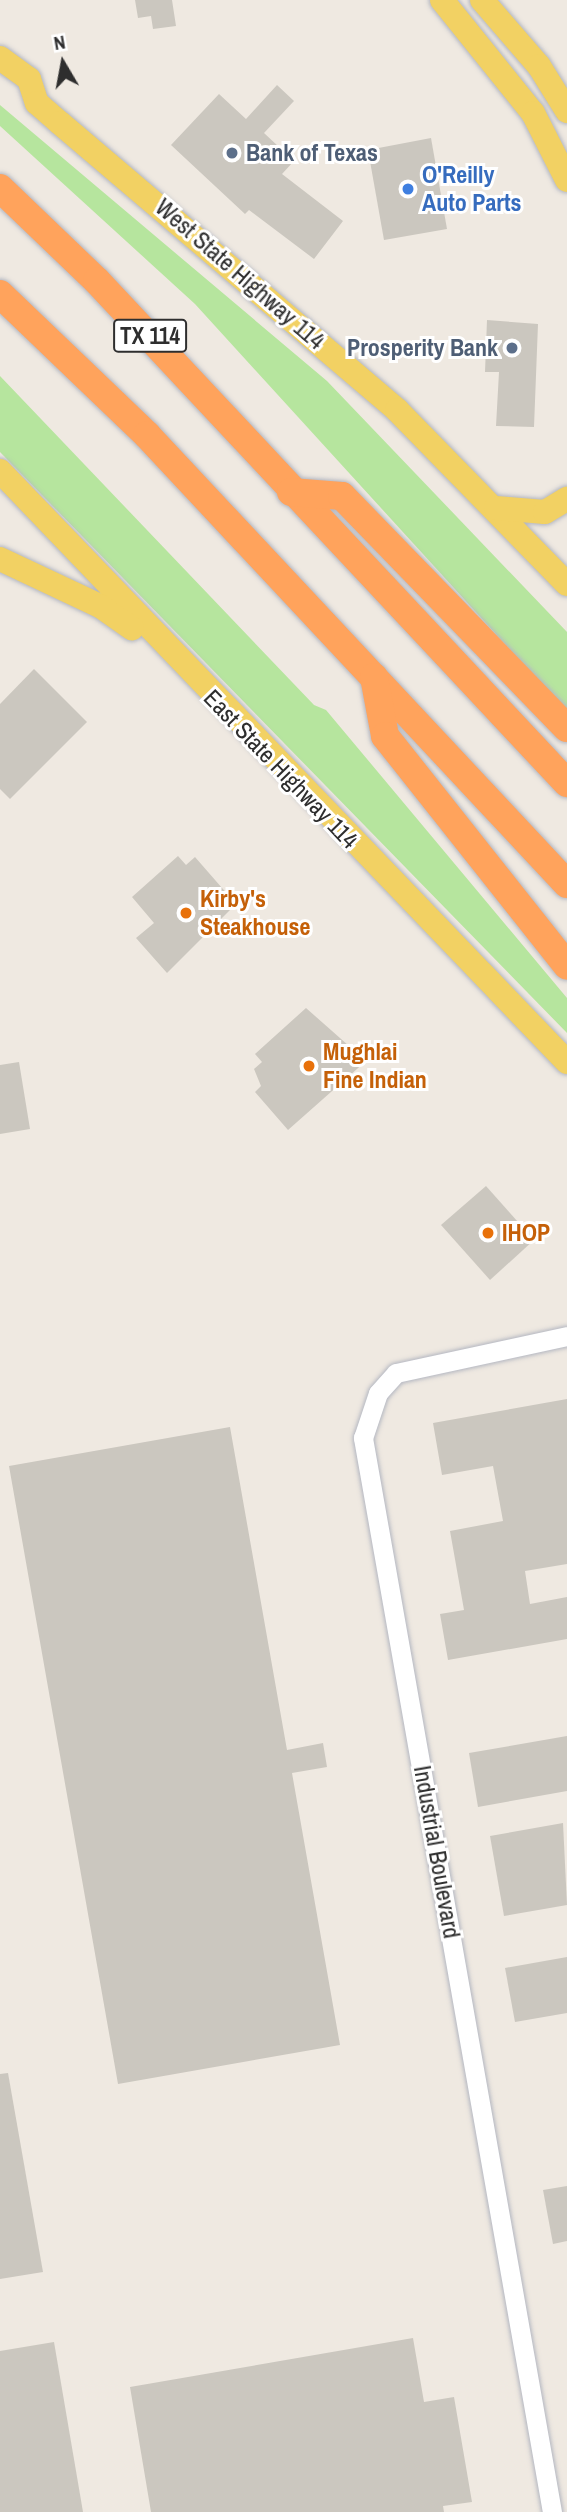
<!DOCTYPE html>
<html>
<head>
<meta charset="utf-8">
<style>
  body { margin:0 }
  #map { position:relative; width:567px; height:2512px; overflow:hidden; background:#efe9e1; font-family:"Archivo Narrow",sans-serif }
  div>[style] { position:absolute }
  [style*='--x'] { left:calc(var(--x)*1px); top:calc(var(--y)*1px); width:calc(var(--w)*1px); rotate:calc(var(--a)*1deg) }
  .green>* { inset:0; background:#b6e59e }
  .building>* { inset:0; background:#cbc7bf }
  .roads { filter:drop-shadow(0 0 2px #b4b7c1) drop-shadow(0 0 2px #b4b7c1) }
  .minor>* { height:19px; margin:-9.5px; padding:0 9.5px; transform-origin:9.5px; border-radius:9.5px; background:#fff }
  .major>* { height:24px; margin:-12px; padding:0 12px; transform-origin:12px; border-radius:12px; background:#f2d163 }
  .highway>* { height:28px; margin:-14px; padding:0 14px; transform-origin:14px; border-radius:14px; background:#ffa35c }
  .dots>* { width:19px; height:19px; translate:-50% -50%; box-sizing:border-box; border:4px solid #fff; border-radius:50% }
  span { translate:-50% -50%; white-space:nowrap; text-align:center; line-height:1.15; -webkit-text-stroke:6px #fff; paint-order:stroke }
  .shield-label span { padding:2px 5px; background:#fff; border:2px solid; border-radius:5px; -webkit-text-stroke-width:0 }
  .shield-label { font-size:23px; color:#2e2e2e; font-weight:700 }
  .service-label { font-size:24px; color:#4e5e75; font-weight:700 }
  .left { translate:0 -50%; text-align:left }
  .right { translate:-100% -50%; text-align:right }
  .shop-label { font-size:24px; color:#366cbe; font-weight:700 }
  .street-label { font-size:24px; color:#2e2e2e }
  .food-label { font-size:24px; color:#c56008; font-weight:700 }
  .north { position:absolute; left:28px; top:28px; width:70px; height:70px; -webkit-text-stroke:5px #fff; paint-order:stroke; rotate:350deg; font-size:19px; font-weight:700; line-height:28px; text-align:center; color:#2e2e2e }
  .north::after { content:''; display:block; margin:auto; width:24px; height:32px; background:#2e2e2e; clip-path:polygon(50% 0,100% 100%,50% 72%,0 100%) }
</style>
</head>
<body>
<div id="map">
  <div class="green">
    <div style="clip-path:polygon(0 105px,327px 381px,567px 632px,567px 712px,195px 304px,0 126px)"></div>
    <div style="clip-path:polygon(0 376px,314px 705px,326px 710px,567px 998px,567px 1033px,0 452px)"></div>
  </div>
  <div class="building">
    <div style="clip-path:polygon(135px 0,172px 0,176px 26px,153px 29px,151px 16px,138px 18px)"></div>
    <div style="clip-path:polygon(277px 85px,294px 101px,264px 133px,294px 161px,282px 174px,343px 221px,314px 259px,249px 210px,245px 214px,171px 145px,219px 94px,246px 119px)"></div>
    <div style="clip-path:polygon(431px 138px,447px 229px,384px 240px,368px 150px)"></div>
    <div style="clip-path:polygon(487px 320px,538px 324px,534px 427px,496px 426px,499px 372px,485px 372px)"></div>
    <div style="clip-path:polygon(34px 669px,87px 722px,10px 799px,0 789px,0 704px)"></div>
    <div style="clip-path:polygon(178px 856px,186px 865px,195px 857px,236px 904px,167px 973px,136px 938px,154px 923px,132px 897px)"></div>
    <div style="clip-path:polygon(306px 1008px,366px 1061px,288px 1130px,255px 1092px,261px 1086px,254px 1069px,262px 1062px,255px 1054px)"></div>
    <div style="clip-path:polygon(19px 1062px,30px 1129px,0 1134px,0 1065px)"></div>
    <div style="clip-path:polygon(486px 1186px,534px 1240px,490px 1280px,441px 1225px)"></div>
    <div style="clip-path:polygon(567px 1399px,567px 1564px,525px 1571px,530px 1604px,567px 1597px,567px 1639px,448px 1660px,440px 1614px,464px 1610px,450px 1531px,503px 1521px,493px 1466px,442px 1475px,433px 1423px)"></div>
    <div style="clip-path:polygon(230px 1427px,287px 1750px,323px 1743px,327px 1767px,292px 1773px,340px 2045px,118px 2084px,9px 1466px)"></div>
    <div style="clip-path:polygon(567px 1736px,567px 1791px,478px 1807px,469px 1753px)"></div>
    <div style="clip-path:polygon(563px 1823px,567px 1905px,504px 1916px,490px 1836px)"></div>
    <div style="clip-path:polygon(567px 1957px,567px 2013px,515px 2022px,505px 1968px)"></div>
    <div style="clip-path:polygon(8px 2073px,43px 2272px,0 2279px,0 2074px)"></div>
    <div style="clip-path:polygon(567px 2186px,567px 2241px,553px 2244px,543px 2190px)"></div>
    <div style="clip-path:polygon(413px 2338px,424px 2402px,454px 2397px,472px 2502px,443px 2506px,444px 2512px,151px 2512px,130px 2387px)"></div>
    <div style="clip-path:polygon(54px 2342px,83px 2512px,0 2512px,0 2351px)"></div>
  </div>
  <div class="roads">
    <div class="minor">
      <div style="--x:552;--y:2512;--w:1091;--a:-99.98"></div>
      <div style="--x:363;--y:1438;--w:47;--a:-71.6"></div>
      <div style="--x:378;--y:1393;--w:27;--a:-48"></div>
      <div style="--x:396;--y:1373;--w:175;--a:-12.2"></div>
    </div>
    <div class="major">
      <div style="--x:442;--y:0;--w:145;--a:51.2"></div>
      <div style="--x:533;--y:113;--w:75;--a:63.1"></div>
      <div style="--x:482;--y:0;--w:87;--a:49.2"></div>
      <div style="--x:539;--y:66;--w:53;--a:58.1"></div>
      <div style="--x:0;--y:58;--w:36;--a:36"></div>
      <div style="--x:29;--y:79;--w:25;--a:72"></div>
      <div style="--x:37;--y:103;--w:30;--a:41"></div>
      <div style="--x:60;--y:123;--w:443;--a:40.4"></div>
      <div style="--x:397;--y:410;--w:243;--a:45.7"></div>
      <div style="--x:0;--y:471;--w:819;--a:46.19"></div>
      <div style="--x:496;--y:508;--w:49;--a:4.7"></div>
      <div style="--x:545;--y:512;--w:26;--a:-31"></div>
      <div style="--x:0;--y:559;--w:110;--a:25.2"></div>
      <div style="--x:100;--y:606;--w:39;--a:35"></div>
    </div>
    <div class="highway">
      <div style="--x:0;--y:188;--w:134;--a:43.8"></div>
      <div style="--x:97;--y:281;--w:688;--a:46.89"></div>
      <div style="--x:0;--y:294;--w:204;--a:43.8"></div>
      <div style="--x:147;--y:435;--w:615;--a:46.91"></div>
      <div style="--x:291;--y:492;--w:51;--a:4.5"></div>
      <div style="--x:342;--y:496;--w:323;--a:45.9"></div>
      <div style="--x:374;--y:677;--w:60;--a:79.4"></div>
      <div style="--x:385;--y:736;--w:293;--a:51.6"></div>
    </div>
  </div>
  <div class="dots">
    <div style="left:232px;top:153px;background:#5c6f8a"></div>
    <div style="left:408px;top:189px;background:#3f7fe0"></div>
    <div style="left:512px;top:348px;background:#5c6f8a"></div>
    <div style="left:186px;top:913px;background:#e8710a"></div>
    <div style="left:309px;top:1066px;background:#e8710a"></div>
    <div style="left:488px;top:1233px;background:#e8710a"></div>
  </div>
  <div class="shield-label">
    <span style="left:150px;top:336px">TX 114</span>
  </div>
  <div class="service-label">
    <span class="left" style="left:246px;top:153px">Bank of Texas</span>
    <span class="right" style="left:498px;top:348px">Prosperity Bank</span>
  </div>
  <div class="shop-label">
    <span class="left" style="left:422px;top:189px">O'Reilly<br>Auto Parts</span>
  </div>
  <div class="street-label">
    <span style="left:240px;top:274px;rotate:41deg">West State Highway 114</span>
    <span style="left:281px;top:769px;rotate:46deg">East State Highway 114</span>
    <span style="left:437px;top:1852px;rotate:80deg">Industrial Boulevard</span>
  </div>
  <div class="food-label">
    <span class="left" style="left:200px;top:913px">Kirby's<br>Steakhouse</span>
    <span class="left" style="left:323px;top:1066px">Mughlai<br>Fine Indian</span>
    <span class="left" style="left:502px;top:1233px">IHOP</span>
  </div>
  <div class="north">N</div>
</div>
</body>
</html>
